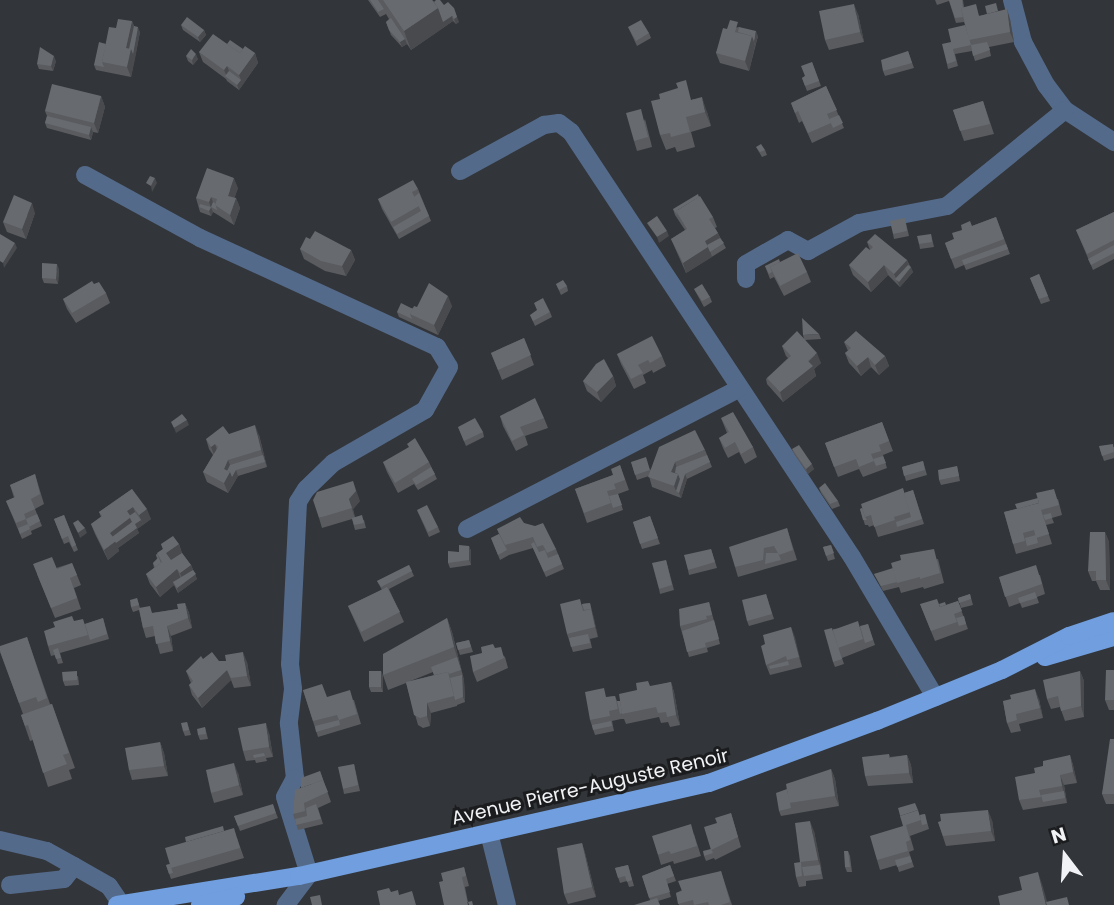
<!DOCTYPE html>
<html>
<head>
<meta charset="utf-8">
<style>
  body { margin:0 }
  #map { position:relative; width:1114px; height:905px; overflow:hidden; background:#323539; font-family:Poppins,sans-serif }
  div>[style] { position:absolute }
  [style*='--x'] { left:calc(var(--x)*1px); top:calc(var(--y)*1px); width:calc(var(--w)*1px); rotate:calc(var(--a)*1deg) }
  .minor>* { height:18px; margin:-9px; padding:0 9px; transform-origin:9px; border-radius:9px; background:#546a8a }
  .major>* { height:18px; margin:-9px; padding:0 9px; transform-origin:9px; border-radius:9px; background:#709ede }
  .wall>* { inset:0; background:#595b5f }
  .shaded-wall>* { inset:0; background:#484a4e }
  .building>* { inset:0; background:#676a6f }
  span { translate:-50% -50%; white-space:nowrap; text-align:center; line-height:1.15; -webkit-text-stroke:6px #1b1c1e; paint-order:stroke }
  .street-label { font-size:19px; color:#f0f2f5 }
  .north { position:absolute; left:1030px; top:821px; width:70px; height:70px; -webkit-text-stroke:5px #1b1c1e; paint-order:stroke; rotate:343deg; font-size:19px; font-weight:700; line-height:28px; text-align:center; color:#f0f2f5 }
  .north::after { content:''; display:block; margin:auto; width:24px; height:32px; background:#f0f2f5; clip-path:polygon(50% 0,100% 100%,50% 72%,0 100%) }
</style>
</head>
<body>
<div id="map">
  <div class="minor">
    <div style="--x:1012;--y:0;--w:43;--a:75.3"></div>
    <div style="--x:1023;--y:42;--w:49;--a:61.9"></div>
    <div style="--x:1046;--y:85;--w:31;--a:53"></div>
    <div style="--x:1065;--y:110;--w:59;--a:33.1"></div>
    <div style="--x:460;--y:171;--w:96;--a:-28.7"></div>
    <div style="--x:544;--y:125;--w:15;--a:-8"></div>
    <div style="--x:559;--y:123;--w:15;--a:37"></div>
    <div style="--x:571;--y:132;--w:509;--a:56.53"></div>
    <div style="--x:852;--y:557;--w:163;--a:59.3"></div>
    <div style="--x:85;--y:175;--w:131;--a:28.7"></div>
    <div style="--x:200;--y:238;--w:261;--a:24.7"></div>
    <div style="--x:437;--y:347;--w:23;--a:59"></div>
    <div style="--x:449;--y:367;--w:49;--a:119.2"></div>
    <div style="--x:425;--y:410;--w:106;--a:150.1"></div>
    <div style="--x:333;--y:463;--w:37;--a:136"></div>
    <div style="--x:306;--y:489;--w:15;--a:122"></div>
    <div style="--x:298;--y:502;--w:162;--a:92.8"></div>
    <div style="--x:290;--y:664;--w:25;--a:83"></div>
    <div style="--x:293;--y:689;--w:35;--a:97"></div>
    <div style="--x:289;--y:724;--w:54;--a:83.7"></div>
    <div style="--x:295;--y:778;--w:21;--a:118"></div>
    <div style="--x:285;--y:797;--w:81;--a:72.7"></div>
    <div style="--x:309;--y:874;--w:39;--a:127"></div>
    <div style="--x:746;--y:279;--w:15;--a:-90"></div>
    <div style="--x:746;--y:264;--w:48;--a:-29.7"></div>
    <div style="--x:788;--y:240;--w:23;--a:29"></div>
    <div style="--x:808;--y:251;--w:58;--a:-28.8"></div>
    <div style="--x:859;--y:223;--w:90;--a:-10.9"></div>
    <div style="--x:947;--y:206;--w:152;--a:-39.1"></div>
    <div style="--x:467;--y:529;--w:307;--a:-27.3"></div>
    <div style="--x:489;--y:833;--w:74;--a:76"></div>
    <div style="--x:0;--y:840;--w:48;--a:13.2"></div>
    <div style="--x:47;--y:851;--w:31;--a:29"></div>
    <div style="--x:74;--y:866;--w:40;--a:29.7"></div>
    <div style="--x:109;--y:886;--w:23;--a:56"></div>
    <div style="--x:10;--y:885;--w:54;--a:-6.3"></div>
    <div style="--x:64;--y:879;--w:16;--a:-52"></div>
  </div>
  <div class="major">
    <div style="--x:1045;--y:657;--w:72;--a:-16.2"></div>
    <div style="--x:117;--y:905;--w:184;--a:-9.1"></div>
    <div style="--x:299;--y:876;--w:420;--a:-12.8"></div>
    <div style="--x:709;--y:783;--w:179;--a:-20.3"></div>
    <div style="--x:877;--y:721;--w:135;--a:-22.2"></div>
    <div style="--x:1002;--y:670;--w:75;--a:-26.9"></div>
    <div style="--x:1069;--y:636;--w:47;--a:-18.4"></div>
    <div style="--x:200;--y:905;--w:37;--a:-13"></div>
  </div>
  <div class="wall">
    <div style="clip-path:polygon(368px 0,432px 0,459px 22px,456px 24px,453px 21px,411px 50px,407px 44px,402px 47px,391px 35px,386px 22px,389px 19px,386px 14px,380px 17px)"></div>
    <div style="clip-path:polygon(935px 0,963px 0,964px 7px,980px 16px,999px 11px,1010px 19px,1014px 42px,989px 47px,991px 56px,975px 61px,972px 51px,955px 54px,958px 66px,948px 69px,947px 64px,951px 42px,965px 25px,964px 22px,956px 23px,949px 1px,937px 5px)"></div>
    <div style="clip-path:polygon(858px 14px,864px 42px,829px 50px,825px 40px)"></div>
    <div style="clip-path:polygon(132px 21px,134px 26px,140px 32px,131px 77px,96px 70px,94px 65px,106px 44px,116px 28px)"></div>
    <div style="clip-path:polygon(181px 25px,204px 30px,206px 35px,200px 42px,183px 30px)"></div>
    <div style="clip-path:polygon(628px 27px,649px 33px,651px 38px,637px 46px)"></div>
    <div style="clip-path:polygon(739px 27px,758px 36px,749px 71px,720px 63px,716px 53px,727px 29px)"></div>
    <div style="clip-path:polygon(227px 44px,255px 53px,258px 63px,239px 90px,227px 81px,226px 79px,203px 62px,199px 52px)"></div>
    <div style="clip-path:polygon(908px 51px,914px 68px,885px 76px,883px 71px)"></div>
    <div style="clip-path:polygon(186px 56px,198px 59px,193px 65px,188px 61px)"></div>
    <div style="clip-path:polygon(56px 61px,53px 71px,39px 69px,37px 64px)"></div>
    <div style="clip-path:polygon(812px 62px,821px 86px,807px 91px,802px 78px,805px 76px)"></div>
    <div style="clip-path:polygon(826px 86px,844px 128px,812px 143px,802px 121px,799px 123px,791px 103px)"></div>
    <div style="clip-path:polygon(101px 96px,105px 107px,98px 133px,93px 132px,91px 140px,47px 128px,45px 123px,47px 116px,45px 111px)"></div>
    <div style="clip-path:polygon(693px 99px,707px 112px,711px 126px,691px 132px,695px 147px,677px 152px,675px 147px,666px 150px,660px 135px)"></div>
    <div style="clip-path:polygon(983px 101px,994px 134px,964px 141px,953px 110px)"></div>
    <div style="clip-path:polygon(645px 119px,652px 147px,637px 151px,634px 141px)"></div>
    <div style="clip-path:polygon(756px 147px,765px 150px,767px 155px,762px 157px)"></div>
    <div style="clip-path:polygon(238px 188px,234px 198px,236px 198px,240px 208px,234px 225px,218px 215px,213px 212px,211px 216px,200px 212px,196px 198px)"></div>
    <div style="clip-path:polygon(418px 189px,431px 221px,399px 239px,382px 209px,378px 199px)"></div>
    <div style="clip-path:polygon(673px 209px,713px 217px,717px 227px,715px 228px,726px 248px,686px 273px,671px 239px,685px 230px,675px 215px)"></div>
    <div style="clip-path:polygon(1114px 212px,1114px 259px,1093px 270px,1076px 230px)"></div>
    <div style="clip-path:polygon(35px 213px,26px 239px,7px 232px,3px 222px)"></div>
    <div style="clip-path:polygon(996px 217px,1010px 254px,966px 270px,964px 265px,955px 269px,945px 243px,954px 239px,972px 226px)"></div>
    <div style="clip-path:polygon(906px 223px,909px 236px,894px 239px,893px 234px)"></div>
    <div style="clip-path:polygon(931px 234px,934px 247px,920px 249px,919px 244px)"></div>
    <div style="clip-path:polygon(310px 239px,351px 250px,355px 260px,346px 276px,325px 271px,304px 259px,300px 249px)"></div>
    <div style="clip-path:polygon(867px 242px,907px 260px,913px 272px,900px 287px,888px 275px,871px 292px,853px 275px,849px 265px,870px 250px)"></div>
    <div style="clip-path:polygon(780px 262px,807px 272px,811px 282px,784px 296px,774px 277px,770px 279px,765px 266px)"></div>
    <div style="clip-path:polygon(59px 269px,58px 284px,44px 283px,42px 278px)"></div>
    <div style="clip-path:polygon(1039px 274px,1050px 301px,1041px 304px,1030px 278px)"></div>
    <div style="clip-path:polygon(94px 284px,106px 293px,110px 303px,76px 323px,67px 309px,63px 299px)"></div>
    <div style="clip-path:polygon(556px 284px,567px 286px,568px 291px,561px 295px)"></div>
    <div style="clip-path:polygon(694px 289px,710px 297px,712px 302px,704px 307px)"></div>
    <div style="clip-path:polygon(452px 306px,438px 335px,399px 317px,397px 312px,417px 307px)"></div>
    <div style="clip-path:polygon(550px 312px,552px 317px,535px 326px,530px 315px)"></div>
    <div style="clip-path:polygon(819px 334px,821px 339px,805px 340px,821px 363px,814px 369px,816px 376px,783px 402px,767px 384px,766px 379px,788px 358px,786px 356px,782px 346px,804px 339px,803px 335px)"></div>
    <div style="clip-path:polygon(524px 338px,534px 365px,502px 380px,491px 353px)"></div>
    <div style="clip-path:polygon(844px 342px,885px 356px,889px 366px,879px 375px,871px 367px,861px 376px,849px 363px,845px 353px,848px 351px)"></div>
    <div style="clip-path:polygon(617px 354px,662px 356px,666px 366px,653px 373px,652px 370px,643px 375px,646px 383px,634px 389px,621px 364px)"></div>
    <div style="clip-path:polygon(613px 376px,616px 386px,601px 402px,587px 391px,583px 381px)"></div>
    <div style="clip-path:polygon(500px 416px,544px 418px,548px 428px,525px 436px,528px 445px,516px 451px,503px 426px)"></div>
    <div style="clip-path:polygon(721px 418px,753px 447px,757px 457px,745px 464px,739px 452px,728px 458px,723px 448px,719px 438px,727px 433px)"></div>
    <div style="clip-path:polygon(882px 422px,893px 451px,883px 455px,887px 468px,863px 477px,859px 469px,838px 477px,825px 443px)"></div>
    <div style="clip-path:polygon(458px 427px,483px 432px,484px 437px,466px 446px)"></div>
    <div style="clip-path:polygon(229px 434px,259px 435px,267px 467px,238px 476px,228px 493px,207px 482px,203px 472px,213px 455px,209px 449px,206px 439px)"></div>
    <div style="clip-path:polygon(1099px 446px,1114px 447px,1114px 458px,1104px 461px)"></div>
    <div style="clip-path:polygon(792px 449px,814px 469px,808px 474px,794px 454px)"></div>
    <div style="clip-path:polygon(705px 450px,712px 467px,687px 479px,681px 498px,652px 487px,649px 476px,637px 480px,631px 462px,651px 470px)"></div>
    <div style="clip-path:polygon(923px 461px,927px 475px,906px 481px,902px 467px)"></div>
    <div style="clip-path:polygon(383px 462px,429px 462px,437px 479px,418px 490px,414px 484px,398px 493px,387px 472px)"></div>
    <div style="clip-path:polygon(620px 465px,629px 490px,618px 494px,623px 510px,587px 523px,575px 489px,613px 475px)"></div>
    <div style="clip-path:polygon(957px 466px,960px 481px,941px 485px,939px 480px)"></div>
    <div style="clip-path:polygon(35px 474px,44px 504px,35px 509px,42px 526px,31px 531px,32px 534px,22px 539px,6px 501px,14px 498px,10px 485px)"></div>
    <div style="clip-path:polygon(819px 488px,838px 501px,840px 506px,832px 509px,821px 493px)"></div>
    <div style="clip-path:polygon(132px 489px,151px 519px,137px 529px,139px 533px,118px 548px,119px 551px,108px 560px,95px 534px,91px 524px,101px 517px,99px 512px)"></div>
    <div style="clip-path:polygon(913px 490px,924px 524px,878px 537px,874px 525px,869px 527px,868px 525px,865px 525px,860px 509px)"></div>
    <div style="clip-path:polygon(1058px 499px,1062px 515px,1052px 518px,1054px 523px,1046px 525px,1052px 544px,1016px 554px,1004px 512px)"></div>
    <div style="clip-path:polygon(360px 501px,353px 509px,355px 517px,364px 520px,366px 528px,355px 530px,352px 519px,322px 528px,319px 518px)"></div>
    <div style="clip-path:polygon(417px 510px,438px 527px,440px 532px,429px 537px)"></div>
    <div style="clip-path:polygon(64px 515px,78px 550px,74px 552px,69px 542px,64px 544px,54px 519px)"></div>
    <div style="clip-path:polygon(650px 516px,660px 544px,642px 549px,633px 522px)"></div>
    <div style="clip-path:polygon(524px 523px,556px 549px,564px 569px,546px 577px,533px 548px,509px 555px,500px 560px,491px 538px,499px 534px,497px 529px)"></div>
    <div style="clip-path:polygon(787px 528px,797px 560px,738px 577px,735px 567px)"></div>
    <div style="clip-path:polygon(1105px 532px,1109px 542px,1110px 590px,1100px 590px,1096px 581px,1092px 581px,1088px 571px)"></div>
    <div style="clip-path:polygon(161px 544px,179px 544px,182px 553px,191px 565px,197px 579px,178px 593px,174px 585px,160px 597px,150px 584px,146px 574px,154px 568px,153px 563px,157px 559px,156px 555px,163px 549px)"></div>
    <div style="clip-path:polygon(831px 545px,835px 559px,828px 561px,823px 547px)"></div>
    <div style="clip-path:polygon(469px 546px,471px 551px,471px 565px,450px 568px,448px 563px)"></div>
    <div style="clip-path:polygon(711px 549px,717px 568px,689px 575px,688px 570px)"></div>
    <div style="clip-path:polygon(938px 559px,944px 583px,924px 589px,923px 587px,901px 593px,899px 587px,883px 591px,874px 574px)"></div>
    <div style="clip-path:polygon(666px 560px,674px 590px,660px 594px,659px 589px)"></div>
    <div style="clip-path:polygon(72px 563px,81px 585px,74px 588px,81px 609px,55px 618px,37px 574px)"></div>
    <div style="clip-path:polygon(409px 565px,414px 576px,389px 589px,404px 622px,364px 642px,348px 606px,382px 590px,377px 581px)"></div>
    <div style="clip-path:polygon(1040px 575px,1045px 594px,1037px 597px,1039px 603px,1022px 608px,1020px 603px,1009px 607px,999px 577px)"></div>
    <div style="clip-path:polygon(766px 594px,774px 619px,749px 626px,747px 621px)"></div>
    <div style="clip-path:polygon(970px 594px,973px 605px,961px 608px,958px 598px)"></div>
    <div style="clip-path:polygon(137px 598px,140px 608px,153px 613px,178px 609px,185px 603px,189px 613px,192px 628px,171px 636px,173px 651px,160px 654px,155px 636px,146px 638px,143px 628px,139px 610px,133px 612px,131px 607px)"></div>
    <div style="clip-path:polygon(958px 601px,968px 629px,935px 641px,920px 604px,940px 607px)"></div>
    <div style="clip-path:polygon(709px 602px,720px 644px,707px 648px,708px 652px,689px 657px,680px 626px)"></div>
    <div style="clip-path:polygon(590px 603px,598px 637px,590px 639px,592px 648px,573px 652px,567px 634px,582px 604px)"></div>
    <div style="clip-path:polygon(103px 618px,109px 639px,60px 653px,63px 663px,58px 664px,55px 655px,51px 656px,48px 646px,74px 621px,85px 624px)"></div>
    <div style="clip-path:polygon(evenodd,447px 618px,452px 632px,464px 680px,465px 702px,457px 705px,457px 706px,431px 713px,430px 726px,423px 728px,418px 725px,406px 683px,388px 690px,383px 675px,447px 618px,433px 672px,434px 675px,408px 682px,433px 672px)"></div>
    <div style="clip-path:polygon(868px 624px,875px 645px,842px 658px,844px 664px,835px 667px,833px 662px,833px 629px,860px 627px)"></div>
    <div style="clip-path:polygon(791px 627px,802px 667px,770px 675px,766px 665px,765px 644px)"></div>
    <div style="clip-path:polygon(27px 637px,50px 704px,52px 704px,75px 768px,69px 770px,72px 779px,48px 787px,33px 740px,30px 741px,21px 715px,23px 714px,0 652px)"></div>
    <div style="clip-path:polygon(469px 640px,473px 652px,460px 655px,456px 643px)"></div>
    <div style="clip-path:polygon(495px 648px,505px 657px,508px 668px,477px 682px,473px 672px,482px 653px)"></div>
    <div style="clip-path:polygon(203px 659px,218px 661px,247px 662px,251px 686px,234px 688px,231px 680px,202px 708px,192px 695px,189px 685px,191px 683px,186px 671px)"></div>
    <div style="clip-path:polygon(1114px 670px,1114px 710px,1109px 710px,1105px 700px)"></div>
    <div style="clip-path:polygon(381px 671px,383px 676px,383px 692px,371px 692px,369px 687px)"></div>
    <div style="clip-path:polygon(1080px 671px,1084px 681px,1084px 717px,1065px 721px,1060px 707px,1051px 709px,1047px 699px)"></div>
    <div style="clip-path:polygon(78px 676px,79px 685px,65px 686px,63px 681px)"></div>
    <div style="clip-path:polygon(671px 682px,674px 692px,680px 725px,670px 727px,668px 722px,661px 723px,659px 717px,626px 724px,624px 719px,621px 719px,612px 721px,614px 731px,595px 735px,590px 720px,608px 697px,615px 696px,617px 701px,620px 701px,637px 690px)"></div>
    <div style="clip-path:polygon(303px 690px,327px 697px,354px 700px,361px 724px,318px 737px)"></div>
    <div style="clip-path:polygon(1039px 699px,1043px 718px,1019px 724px,1021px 731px,1011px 733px,1007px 723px,1003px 701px)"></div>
    <div style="clip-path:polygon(187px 722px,191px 735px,185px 736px,183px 731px)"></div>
    <div style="clip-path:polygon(205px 727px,208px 739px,200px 740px,198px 735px)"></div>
    <div style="clip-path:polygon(269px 733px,273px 757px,266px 758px,267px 761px,256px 763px,255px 760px,246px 761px,243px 751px)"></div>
    <div style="clip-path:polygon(1114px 739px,1114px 804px,1106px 804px,1102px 794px)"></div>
    <div style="clip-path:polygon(160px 742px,164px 753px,168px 776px,132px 780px,129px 770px)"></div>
    <div style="clip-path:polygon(889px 754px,890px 757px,907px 755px,911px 765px,913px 783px,868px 786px,865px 776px)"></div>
    <div style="clip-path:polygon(1070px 755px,1073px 765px,1077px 783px,1064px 785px,1067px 803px,1023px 810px,1019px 800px,1035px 773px,1043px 766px)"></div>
    <div style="clip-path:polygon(354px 764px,360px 791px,344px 794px,343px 789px)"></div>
    <div style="clip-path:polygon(831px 769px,835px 779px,839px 806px,781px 816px,779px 811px)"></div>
    <div style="clip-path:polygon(320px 771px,331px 802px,318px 808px,323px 824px,298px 830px,293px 814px)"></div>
    <div style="clip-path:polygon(238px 773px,243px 795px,214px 803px,211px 793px)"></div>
    <div style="clip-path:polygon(276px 813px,278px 818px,240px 831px,234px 816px)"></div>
    <div style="clip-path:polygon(731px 813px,741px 847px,715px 860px,714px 858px,706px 861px,704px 856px,711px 849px,717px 823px)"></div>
    <div style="clip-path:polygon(925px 814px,929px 829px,910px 836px,914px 850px,909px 852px,914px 867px,899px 872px,897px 865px,880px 870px,877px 860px,903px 826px,920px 815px)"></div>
    <div style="clip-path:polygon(992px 820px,995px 841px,946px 846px,938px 822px)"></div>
    <div style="clip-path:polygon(225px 831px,237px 838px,244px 858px,171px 879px,166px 865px,170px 864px)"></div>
    <div style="clip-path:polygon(814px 831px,823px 879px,806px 881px,806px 886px,799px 887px,796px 877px,800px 862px)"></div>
    <div style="clip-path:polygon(694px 834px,701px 856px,674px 864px,673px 861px,661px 865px,658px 855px)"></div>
    <div style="clip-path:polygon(582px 843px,585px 853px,596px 897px,568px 904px,564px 894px)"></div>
    <div style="clip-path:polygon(848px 851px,850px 856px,852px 872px,847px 872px,845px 867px)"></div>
    <div style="clip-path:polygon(628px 865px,634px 886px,629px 887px,627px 881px,620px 883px,615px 868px)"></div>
    <div style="clip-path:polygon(670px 865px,676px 881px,667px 884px,671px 897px,658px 901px,650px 900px,642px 876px)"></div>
    <div style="clip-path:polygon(464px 867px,469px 886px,465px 887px,468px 902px,444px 905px,443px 881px)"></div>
    <div style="clip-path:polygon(721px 871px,732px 905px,679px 905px,676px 893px)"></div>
  </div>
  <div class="shaded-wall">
    <div style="clip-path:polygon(854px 4px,858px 14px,864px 42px,860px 32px)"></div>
    <div style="clip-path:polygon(438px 8px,452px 16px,453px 21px,411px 50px,404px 31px)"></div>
    <div style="clip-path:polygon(454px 8px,459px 22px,456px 24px,454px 19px)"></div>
    <div style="clip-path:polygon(1007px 9px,1010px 19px,1014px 42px,1010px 32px)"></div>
    <div style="clip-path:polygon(132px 21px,135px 31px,132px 50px,135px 59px,131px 77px,127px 67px,126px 48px)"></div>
    <div style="clip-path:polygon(138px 27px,140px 32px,135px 59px,133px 54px)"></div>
    <div style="clip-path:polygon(204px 30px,206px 35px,200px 42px,198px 37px)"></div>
    <div style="clip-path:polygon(756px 31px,758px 36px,755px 46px,754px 41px)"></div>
    <div style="clip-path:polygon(752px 36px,755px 46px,749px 71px,745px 61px)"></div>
    <div style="clip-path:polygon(405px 39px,407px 44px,402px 47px,400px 42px)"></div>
    <div style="clip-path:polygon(255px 53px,258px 63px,239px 90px,237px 85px,241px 80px,239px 75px)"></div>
    <div style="clip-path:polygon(196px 54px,198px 59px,193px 65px,192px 60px)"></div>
    <div style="clip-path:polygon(54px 56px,56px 61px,53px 71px,51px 66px)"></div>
    <div style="clip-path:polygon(227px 66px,231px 76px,227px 77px,224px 70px)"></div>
    <div style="clip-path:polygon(101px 96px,105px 107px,98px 133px,94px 123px)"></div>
    <div style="clip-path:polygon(702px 97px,707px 112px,711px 126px,705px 112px)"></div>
    <div style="clip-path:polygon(91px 127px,93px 132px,91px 140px,89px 135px)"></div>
    <div style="clip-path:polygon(155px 178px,157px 183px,152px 192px,151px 186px)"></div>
    <div style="clip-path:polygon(234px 178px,238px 188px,232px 206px,228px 196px)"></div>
    <div style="clip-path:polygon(211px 197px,215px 207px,211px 207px,213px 212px,211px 216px,209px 211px,211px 208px,209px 202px)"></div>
    <div style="clip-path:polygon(236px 198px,240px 208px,234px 225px,230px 215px)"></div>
    <div style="clip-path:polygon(32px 203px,35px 213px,26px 239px,22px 229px)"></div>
    <div style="clip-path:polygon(667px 231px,669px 236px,659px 243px,657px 237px)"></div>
    <div style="clip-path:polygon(718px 233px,722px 243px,710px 250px,712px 257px,686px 273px,683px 263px,705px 241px)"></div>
    <div style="clip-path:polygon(15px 243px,17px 248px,4px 268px,3px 263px)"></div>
    <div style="clip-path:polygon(351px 250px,355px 260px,346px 276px,342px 266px)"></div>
    <div style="clip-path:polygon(907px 260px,910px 269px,911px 267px,913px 272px,900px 287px,894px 274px)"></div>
    <div style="clip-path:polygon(57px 264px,59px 269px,58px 284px,56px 279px)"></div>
    <div style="clip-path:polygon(884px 265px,888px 275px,871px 292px,868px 282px)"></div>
    <div style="clip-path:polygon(448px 296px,452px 306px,438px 335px,434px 325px)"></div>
    <div style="clip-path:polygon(817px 353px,821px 363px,814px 369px,816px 376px,783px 402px,780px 392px)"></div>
    <div style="clip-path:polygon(885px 356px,889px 366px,879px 375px,875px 365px)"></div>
    <div style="clip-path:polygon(868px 357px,871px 367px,861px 376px,857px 366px)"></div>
    <div style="clip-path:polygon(613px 376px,616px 386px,601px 402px,597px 392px)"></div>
    <div style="clip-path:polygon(187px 420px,189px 425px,176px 433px,174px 428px)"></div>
    <div style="clip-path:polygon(255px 425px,259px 435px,267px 467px,261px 450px)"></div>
    <div style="clip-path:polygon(215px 444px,218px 454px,215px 457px,211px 447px)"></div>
    <div style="clip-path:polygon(228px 460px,232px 470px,236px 470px,238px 476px,228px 493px,224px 483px,224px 469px)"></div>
    <div style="clip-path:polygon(675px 462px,678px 472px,676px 478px,671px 472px)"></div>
    <div style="clip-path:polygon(812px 464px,814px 469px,808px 474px,806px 469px)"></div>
    <div style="clip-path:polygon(678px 474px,682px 484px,676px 491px,678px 496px,674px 486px)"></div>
    <div style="clip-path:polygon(685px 474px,687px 479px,681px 498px,679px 493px)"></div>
    <div style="clip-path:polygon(353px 481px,360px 501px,353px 509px,355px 519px,349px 499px)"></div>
    <div style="clip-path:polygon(133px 507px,137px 517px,135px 524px,141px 520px,143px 525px,137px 529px,139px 533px,118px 548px,119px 551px,108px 560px,104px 550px,110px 533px,127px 511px)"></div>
    <div style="clip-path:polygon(147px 509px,151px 519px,143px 525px,139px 515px)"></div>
    <div style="clip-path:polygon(85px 528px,87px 533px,80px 538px,78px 533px)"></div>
    <div style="clip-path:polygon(1105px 532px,1109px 542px,1110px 590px,1106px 580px)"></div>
    <div style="clip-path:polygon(179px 544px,182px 554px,170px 563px,166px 553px)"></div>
    <div style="clip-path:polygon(469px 546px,471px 551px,471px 565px,469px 560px)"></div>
    <div style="clip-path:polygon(191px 565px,197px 579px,178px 593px,177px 588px,184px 583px,180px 573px)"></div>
    <div style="clip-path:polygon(177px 569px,181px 579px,173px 582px,174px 585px,160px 597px,156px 587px)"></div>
    <div style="clip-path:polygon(185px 603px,189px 613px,192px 628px,188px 618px)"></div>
    <div style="clip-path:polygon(590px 603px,594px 618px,598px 637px,595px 627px)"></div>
    <div style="clip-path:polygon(447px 618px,452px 632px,463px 676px,454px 647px)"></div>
    <div style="clip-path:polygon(167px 626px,171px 636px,173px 651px,170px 641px)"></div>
    <div style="clip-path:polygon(791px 627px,795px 637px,802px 667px,799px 657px)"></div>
    <div style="clip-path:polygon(243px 652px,247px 662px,251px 686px,247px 676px)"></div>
    <div style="clip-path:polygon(227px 670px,231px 680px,202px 708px,198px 698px)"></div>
    <div style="clip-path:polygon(381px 671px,383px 676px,383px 692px,381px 687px)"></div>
    <div style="clip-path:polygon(1080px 671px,1084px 681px,1084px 717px,1081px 706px)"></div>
    <div style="clip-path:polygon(462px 675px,464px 680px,465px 702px,463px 697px)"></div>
    <div style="clip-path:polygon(671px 682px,674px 692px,680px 725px,676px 715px)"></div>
    <div style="clip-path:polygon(1035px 689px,1039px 699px,1043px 718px,1040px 708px)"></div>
    <div style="clip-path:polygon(427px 703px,431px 713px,430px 726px,427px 716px)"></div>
    <div style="clip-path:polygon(266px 723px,269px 733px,273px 757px,269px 747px)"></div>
    <div style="clip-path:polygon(160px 742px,164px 753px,168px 776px,164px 766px)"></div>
    <div style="clip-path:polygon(907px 755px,911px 765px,913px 783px,909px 773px)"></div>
    <div style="clip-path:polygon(1070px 755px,1073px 765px,1077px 783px,1073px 772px)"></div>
    <div style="clip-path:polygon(234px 763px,238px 773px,243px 795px,239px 785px)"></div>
    <div style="clip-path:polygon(831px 769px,835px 779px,839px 806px,835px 796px)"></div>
    <div style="clip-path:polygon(1060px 775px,1064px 785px,1067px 803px,1062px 786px)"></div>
    <div style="clip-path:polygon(988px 810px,992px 820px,995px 841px,991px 831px)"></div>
    <div style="clip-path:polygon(810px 821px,814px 831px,822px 870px,818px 860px)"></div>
    <div style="clip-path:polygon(582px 843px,585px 853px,596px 897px,592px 887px)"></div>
    <div style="clip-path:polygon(1038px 872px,1043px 887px,1048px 905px,1046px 905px)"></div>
  </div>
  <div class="building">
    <div style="clip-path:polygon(370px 0,378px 0,384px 9px,378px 12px)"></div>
    <div style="clip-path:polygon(383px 0,432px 0,438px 8px,404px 31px)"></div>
    <div style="clip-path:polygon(436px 0,440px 0,444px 5px,448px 2px,454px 8px,457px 17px,454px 19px,452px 16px,443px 22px,438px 8px,434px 2px)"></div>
    <div style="clip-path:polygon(949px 0,962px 0,963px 8px,961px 8px,963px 17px,955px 18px)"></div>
    <div style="clip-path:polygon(996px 3px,998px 11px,987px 14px,985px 6px)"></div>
    <div style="clip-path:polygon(854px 4px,860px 32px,825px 40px,819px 11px)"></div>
    <div style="clip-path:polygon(976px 4px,979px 16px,1007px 9px,1010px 32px,969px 40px,961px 8px)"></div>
    <div style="clip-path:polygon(187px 17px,204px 30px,198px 37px,181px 25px)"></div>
    <div style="clip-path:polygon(391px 18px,405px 39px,400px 42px,389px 30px,386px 22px)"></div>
    <div style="clip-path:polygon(118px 19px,132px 21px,126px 48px,131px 49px,127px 67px,102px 62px,109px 27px,116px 28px)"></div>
    <div style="clip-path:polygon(641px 20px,649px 33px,636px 41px,628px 27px)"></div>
    <div style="clip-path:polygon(730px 20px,738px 22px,735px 32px,752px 36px,745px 61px,716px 53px,723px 28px,727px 29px)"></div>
    <div style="clip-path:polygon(965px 25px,971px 45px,953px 49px,956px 61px,947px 64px,942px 44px,951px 42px,948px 29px)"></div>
    <div style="clip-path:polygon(134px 26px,138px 27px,133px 54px,131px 49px,129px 49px)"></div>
    <div style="clip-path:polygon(739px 27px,756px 31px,754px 41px,752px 36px,738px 32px)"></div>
    <div style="clip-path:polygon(213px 34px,240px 53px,245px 46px,255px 53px,239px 75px,227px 66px,224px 70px,199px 52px)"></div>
    <div style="clip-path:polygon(230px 40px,243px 49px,240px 53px,227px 44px)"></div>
    <div style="clip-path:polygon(99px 42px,106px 44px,102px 62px,104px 67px,94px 65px)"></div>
    <div style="clip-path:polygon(987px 42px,990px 50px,973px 56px,971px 45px)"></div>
    <div style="clip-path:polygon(40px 47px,54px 56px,51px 66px,37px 64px)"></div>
    <div style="clip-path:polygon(191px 49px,196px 54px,192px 60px,186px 56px)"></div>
    <div style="clip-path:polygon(908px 51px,912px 63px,883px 71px,881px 60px)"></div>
    <div style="clip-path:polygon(812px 62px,819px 81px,805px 86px,802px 78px,805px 76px,801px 66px)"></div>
    <div style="clip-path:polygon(229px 71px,241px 80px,237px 85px,225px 76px)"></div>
    <div style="clip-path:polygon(686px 80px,691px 100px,702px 97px,705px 112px,686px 117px,690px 132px,671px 137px,670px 133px,660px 135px,651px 101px,660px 99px,659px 94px,678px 88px,676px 83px)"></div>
    <div style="clip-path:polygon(52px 84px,101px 96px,94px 123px,45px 111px)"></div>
    <div style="clip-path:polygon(826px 86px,837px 110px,827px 114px,831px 123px,808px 133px,798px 111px,795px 113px,791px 103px)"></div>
    <div style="clip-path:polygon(983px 101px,990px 124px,960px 131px,953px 110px)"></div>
    <div style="clip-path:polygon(641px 109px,648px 137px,634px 141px,626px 113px)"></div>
    <div style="clip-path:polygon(839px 115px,843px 123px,833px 128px,829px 119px)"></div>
    <div style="clip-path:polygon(47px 116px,91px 127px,89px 135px,45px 123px)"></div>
    <div style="clip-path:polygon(761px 144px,765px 150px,760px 152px,756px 147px)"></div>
    <div style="clip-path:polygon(207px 168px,234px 178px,228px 196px,236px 198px,230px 215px,215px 205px,217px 199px,211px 197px,209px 202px,196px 198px)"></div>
    <div style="clip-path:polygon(150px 176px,155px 178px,151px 186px,146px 183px)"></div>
    <div style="clip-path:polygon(413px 180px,418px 189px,412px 192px,419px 206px,391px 222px,378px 199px)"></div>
    <div style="clip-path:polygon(419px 193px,429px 216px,397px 234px,393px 227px,421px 211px,414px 197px)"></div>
    <div style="clip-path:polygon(698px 194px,699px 197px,676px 211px,678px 216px,673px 209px)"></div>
    <div style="clip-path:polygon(14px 195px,32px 203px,22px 229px,3px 222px)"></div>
    <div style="clip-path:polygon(700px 196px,713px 217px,709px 219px,718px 233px,705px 241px,708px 247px,683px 263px,671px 239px,687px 229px,676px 211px)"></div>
    <div style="clip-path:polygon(213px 202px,215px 203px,217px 210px,211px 207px,209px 211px,199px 207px,200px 204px,211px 207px)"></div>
    <div style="clip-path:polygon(1114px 212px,1114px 240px,1087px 254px,1076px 230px)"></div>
    <div style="clip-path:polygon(657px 216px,667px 231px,657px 237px,647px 223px)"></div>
    <div style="clip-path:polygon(996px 217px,1004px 239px,951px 259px,945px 243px,954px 239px,952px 233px,962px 230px,961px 225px,970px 221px,972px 226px)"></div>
    <div style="clip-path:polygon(905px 218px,907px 231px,893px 234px,890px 221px)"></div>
    <div style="clip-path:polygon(315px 231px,351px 250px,342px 266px,321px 261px,300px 249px,306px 237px,310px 239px)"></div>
    <div style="clip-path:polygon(0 234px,15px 243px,3px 263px,0 261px)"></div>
    <div style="clip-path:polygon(875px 234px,907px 260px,894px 274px,884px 265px,868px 282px,849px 265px,866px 247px,870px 250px,873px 247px,867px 242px)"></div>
    <div style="clip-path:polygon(931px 234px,932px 242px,919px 244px,917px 236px)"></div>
    <div style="clip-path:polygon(720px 238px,724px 243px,710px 252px,707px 245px)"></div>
    <div style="clip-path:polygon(1006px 244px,1008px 249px,964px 265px,962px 260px)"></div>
    <div style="clip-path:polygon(1114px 245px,1114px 253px,1091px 265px,1088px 259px)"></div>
    <div style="clip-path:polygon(798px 253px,807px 272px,780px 286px,770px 267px)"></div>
    <div style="clip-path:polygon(779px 259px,780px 262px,770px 267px,772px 272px,769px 274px,765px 266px)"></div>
    <div style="clip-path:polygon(42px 263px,57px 264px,56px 279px,42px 278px)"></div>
    <div style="clip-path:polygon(908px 265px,911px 267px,899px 282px,895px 279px)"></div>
    <div style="clip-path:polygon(1039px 274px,1048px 296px,1039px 299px,1030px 278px)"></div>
    <div style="clip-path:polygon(563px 280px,567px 286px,559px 290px,556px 284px)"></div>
    <div style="clip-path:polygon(92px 281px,94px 284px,99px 282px,106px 293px,72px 313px,63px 299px)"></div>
    <div style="clip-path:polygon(429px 283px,448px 296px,434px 325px,410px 314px,414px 306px,417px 307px)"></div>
    <div style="clip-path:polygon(702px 284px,710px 297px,702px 301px,694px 289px)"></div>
    <div style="clip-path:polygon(543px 298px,550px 312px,533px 321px,530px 315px,537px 310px,534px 303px)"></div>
    <div style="clip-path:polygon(401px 303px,413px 309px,410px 314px,412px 319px,397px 312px)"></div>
    <div style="clip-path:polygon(802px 318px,819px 334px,803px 335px)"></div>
    <div style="clip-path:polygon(797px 331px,817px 353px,808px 361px,813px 366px,780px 392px,767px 378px,791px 356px,782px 346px)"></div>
    <div style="clip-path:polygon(856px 331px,885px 356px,875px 365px,868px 357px,857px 366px,845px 353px,851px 348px,844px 342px)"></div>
    <div style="clip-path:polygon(652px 336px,662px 356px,650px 363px,648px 360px,638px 365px,643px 373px,631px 379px,617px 354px)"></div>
    <div style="clip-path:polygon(524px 338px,531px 355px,498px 370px,491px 353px)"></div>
    <div style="clip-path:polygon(604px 359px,613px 376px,597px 392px,583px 381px,596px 364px)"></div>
    <div style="clip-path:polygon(535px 398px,544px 418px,520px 427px,524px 435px,512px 441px,500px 416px)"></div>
    <div style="clip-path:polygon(733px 412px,753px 447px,741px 454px,735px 442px,725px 448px,719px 438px,729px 432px,721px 418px)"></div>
    <div style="clip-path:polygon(182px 414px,187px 420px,174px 428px,171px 422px)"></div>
    <div style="clip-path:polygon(475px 418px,483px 432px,464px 441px,458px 427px)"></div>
    <div style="clip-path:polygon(882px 422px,889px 441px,879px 445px,881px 451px,871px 454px,874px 461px,859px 467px,856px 459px,834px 467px,825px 443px)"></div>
    <div style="clip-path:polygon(255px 425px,261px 450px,228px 460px,224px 469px,230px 472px,224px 483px,203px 472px,218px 447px,215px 444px,211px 447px,206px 439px,223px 426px,229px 434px)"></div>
    <div style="clip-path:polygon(695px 430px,705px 450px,675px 462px,671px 472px,678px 474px,674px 486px,648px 477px,659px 447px)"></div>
    <div style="clip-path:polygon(415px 438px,429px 462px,395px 483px,383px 462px,409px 447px,407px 444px)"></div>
    <div style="clip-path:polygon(1113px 444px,1114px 452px,1102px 456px,1099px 446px)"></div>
    <div style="clip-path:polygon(799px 445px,812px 464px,806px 469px,792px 449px)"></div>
    <div style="clip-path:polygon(263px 455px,265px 462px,236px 470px,232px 477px,230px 472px,227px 471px,230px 465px)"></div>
    <div style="clip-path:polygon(707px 455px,710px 462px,685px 474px,679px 493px,676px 491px,680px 479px,678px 474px,675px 473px,676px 467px)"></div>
    <div style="clip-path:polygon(883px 456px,886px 463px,876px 466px,873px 459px)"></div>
    <div style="clip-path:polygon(646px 457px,650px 470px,635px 475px,631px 462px)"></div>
    <div style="clip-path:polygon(923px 461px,925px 470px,904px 476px,902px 467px)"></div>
    <div style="clip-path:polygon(620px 465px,625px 480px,614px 484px,616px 489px,607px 491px,611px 503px,584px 513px,575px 489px,613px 475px,611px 469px)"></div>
    <div style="clip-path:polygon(957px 466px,959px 476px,939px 480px,938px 470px)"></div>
    <div style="clip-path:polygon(431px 467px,435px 474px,416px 485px,412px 479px)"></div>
    <div style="clip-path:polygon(35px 474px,40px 494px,31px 499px,35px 509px,24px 514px,26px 519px,16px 523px,6px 501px,15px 497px,10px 485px)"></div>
    <div style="clip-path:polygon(353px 481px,356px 491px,349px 499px,352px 508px,319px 518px,313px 500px,317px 492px)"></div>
    <div style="clip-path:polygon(825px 483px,838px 501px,830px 504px,819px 488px)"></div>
    <div style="clip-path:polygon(903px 488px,910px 512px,894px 517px,895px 520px,874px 527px,871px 515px,865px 517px,861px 504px)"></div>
    <div style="clip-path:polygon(132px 489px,147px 509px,139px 515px,133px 507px,127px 511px,131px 517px,110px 533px,116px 541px,104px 550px,91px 524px,102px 516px,99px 512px)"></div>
    <div style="clip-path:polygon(1054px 489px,1059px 505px,1041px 510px,1049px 534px,1036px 538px,1034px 530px,1023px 533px,1025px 541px,1013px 544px,1004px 512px,1039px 503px,1036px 493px)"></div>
    <div style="clip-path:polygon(913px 490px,922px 519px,897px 527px,896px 522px,911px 517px,904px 493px)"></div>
    <div style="clip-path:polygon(618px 494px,622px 505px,613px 508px,609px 496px)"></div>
    <div style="clip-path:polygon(1038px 498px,1039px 503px,1017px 509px,1015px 504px)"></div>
    <div style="clip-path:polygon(427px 505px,438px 527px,428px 532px,417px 510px)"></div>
    <div style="clip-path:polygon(862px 508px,865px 517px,867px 520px,863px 520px,860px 509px)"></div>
    <div style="clip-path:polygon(135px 512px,141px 520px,135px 524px,137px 528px,116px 543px,112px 537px,132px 522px,129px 516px)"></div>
    <div style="clip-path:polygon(1051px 513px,1052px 518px,1045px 520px,1043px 515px)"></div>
    <div style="clip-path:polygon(37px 514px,40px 521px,29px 527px,26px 519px)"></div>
    <div style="clip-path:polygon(64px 515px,76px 545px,72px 547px,68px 536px,62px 539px,54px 519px)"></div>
    <div style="clip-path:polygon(362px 515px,364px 523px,354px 525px,352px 518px)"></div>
    <div style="clip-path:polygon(650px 516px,658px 538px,640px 544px,633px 522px)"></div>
    <div style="clip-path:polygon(520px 517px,524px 523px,535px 526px,543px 523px,556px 549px,547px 553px,543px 545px,537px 547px,533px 537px,505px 545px,497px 529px)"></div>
    <div style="clip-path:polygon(78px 520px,85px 528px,78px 533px,73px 523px)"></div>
    <div style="clip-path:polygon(28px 524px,30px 529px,20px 534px,18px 528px)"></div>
    <div style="clip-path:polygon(787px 528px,793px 550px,779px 555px,774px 546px,764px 548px,763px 560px,735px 567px,729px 547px)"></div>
    <div style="clip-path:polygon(1090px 532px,1105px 532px,1106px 580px,1096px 580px,1096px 571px,1088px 571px)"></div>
    <div style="clip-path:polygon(499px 534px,507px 550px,498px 555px,491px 538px)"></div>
    <div style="clip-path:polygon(1036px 535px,1038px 543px,1027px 546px,1025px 538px)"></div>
    <div style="clip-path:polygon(173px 536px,179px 544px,166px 553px,171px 560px,182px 553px,191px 565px,180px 573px,177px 569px,156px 587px,146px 574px,162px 562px,157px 553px,163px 549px,161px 544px)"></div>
    <div style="clip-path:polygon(534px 542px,539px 552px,545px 550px,548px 558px,558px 554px,562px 564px,544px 572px,531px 544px)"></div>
    <div style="clip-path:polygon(459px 545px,469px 546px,469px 560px,448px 563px,448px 551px,459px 552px)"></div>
    <div style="clip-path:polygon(831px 545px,834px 553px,826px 556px,823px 547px)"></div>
    <div style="clip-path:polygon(711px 549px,715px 562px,688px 570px,684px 555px)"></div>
    <div style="clip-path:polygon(934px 549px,940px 573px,920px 579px,920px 577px,897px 583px,891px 563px,901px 560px,900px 555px)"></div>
    <div style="clip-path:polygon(766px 553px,778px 553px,781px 560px,765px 564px)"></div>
    <div style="clip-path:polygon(157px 554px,161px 563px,155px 567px,153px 563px,158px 558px,156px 555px)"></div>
    <div style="clip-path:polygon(52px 557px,57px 569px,72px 563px,77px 575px,70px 578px,77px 598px,51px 608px,33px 564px)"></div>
    <div style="clip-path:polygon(666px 560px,672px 585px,659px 589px,652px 563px)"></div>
    <div style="clip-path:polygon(409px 565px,412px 571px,381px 587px,377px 581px)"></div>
    <div style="clip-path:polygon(1036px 565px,1042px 584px,1005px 597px,999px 577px)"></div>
    <div style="clip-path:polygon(893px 568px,897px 582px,881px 586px,874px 574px)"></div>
    <div style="clip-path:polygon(193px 570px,196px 574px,177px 588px,173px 582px)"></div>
    <div style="clip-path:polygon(387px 587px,400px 612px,361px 632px,348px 606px)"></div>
    <div style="clip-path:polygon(1035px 592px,1037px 598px,1020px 603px,1018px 598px)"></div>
    <div style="clip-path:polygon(766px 594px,772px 614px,747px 621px,742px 600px)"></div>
    <div style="clip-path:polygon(970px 594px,971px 599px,959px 603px,958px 598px)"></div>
    <div style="clip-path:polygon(137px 598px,139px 605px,131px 607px,130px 600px)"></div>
    <div style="clip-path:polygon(580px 599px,583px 611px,591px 609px,595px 627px,567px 634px,560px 604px)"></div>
    <div style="clip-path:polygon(937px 599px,940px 607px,958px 601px,962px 611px,954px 614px,957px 622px,931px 631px,920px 604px)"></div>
    <div style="clip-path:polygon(709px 602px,712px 615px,706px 616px,707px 619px,680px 626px,679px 609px)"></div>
    <div style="clip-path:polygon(945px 602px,946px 605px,940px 607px,939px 604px)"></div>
    <div style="clip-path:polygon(185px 603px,188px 618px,167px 626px,170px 641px,156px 644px,153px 626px,143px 628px,139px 608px,150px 606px,152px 613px,178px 609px,177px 604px)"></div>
    <div style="clip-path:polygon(590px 603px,592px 613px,591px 609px,584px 610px,582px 604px)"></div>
    <div style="clip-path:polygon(72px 616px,74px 621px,83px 619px,88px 635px,48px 646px,44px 631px,55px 627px,53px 622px)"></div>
    <div style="clip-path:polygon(964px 616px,966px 624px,959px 626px,956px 618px)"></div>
    <div style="clip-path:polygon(103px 618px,107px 634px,90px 640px,85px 624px)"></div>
    <div style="clip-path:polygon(447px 618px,454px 647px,383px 675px,383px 654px)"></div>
    <div style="clip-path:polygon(714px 620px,719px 639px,705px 643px,706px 647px,687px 652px,682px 631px)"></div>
    <div style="clip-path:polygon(858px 621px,863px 639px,838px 648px,833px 630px)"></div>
    <div style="clip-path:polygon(868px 624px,873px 640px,865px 643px,860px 626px)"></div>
    <div style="clip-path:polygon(791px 627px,799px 657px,787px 660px,786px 656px,766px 665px,761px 646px,765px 644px,763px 635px)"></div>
    <div style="clip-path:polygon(832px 628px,842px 659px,833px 662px,824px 630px)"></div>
    <div style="clip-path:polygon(588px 634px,590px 643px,571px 647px,569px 638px)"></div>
    <div style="clip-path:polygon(27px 637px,47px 698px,38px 702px,36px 697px,19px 703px,0 651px,0 646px)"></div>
    <div style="clip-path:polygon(469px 640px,471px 647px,458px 650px,456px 643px)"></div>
    <div style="clip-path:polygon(493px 644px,495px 648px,501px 647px,504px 658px,473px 672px,470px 656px,482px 653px,481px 647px)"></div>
    <div style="clip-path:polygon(58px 648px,61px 658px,56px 659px,53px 650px)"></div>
    <div style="clip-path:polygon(212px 652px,219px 661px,226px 661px,225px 655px,243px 652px,247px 676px,231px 678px,227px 670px,198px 698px,189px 685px,193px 681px,186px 671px,201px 656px,203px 659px)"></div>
    <div style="clip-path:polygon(457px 657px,461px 670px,449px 674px,448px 672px,434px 675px,431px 667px)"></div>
    <div style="clip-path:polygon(788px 661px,789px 665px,770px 669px,769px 666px)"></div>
    <div style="clip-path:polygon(1106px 670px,1114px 670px,1114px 700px,1105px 700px)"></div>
    <div style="clip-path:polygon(77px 671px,77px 680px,63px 681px,62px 672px)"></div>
    <div style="clip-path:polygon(369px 671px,381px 671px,381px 687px,369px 687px)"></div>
    <div style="clip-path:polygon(1080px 671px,1081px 706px,1061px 711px,1058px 696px,1047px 699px,1043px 680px)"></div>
    <div style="clip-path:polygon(448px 672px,454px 696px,427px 703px,427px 716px,420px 718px,414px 715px,406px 682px)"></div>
    <div style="clip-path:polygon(462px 675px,463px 697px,455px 700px,450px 678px)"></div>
    <div style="clip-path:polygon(648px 681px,650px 686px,671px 682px,676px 715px,667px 717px,666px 712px,658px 713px,656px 707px,622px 714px,619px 694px,637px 690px,636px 683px)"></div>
    <div style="clip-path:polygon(322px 684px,327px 697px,350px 690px,357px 714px,339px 720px,337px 715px,313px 721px,303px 690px)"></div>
    <div style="clip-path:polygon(604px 688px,606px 697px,615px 696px,618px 709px,609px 711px,610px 716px,590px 720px,585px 692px)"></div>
    <div style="clip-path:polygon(1035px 689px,1040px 708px,1016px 714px,1017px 720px,1007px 723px,1003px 701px,1011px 699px,1010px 695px)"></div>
    <div style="clip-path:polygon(617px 701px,620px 701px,622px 713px,620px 714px)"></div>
    <div style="clip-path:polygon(52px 704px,69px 753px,63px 755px,67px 764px,43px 773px,28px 725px,25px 726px,21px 715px)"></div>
    <div style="clip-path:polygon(339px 720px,340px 725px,316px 732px,315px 726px)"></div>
    <div style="clip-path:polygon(611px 721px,612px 726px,593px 730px,592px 725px)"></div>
    <div style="clip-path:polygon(187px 722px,189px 730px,183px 731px,181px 723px)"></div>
    <div style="clip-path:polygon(266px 723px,269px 747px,243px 751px,238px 728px)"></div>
    <div style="clip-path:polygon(205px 727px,206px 734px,198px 735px,197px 729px)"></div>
    <div style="clip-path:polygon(1110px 739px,1114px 739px,1114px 794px,1102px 794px)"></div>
    <div style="clip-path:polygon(160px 742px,164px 766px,129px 770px,125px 748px)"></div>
    <div style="clip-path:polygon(264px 753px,265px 756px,254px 758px,253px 755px)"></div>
    <div style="clip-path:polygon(889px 754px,889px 758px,907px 755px,909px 773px,865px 776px,862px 757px)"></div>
    <div style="clip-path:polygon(1070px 755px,1073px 772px,1060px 775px,1062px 786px,1039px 790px,1041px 797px,1019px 800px,1015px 777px,1035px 773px,1034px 768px,1043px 766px,1043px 761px)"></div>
    <div style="clip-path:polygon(234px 763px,239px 785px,211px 793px,206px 770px)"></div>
    <div style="clip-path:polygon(354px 764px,358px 785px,343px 789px,338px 767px)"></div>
    <div style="clip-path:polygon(831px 769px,835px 796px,789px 803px,786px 784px)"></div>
    <div style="clip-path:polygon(320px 771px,325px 785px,323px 780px,301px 788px,301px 778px)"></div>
    <div style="clip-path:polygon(323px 780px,328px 792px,304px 803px,305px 811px,293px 814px,295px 790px)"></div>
    <div style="clip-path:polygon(787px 789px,791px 808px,779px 811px,776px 793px)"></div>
    <div style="clip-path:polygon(1064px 791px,1065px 798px,1043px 802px,1041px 795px)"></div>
    <div style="clip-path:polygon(915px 803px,918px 810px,900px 816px,901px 819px,898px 808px)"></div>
    <div style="clip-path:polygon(273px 804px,276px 813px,238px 826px,234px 816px)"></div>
    <div style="clip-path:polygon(316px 804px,321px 819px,296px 825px,295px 819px,307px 816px,306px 808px)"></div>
    <div style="clip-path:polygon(918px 810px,921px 820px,906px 825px,910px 840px,906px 842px,908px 851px,877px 860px,870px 836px,903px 826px,900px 816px)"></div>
    <div style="clip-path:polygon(988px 810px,991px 831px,943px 836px,938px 822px,941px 821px,940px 814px)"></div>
    <div style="clip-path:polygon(731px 813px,738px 837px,711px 850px,704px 827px,717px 823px,715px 818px)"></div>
    <div style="clip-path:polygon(925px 814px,927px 824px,922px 825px,920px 815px)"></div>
    <div style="clip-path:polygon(810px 821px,818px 860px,800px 862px,795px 823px)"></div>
    <div style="clip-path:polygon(691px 824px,697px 846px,671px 854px,669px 851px,658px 855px,652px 836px)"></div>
    <div style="clip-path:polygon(223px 826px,224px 831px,186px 842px,185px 837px)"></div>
    <div style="clip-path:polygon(234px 828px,240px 848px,171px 868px,165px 848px)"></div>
    <div style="clip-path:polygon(582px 843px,592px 887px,564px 894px,557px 848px)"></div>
    <div style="clip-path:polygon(711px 849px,713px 853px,704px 856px,703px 851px)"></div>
    <div style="clip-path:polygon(844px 851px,848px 851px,850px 867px,845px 867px)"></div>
    <div style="clip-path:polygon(910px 856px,912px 862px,897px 867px,895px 860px)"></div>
    <div style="clip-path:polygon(801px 862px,802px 876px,796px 877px,794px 863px)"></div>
    <div style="clip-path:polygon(170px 864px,173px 873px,169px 874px,166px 865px)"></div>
    <div style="clip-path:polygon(628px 865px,632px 880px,627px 882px,625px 876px,618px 878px,615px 868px)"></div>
    <div style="clip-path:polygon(670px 865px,674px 876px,666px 879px,670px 892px,649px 898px,642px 876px)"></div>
    <div style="clip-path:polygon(820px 865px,821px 874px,804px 876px,802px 867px)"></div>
    <div style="clip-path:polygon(464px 867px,466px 876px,462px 877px,468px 905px,444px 905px,439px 882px,443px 881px,441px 873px)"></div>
    <div style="clip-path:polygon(721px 871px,730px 902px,721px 905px,709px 905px,708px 902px,694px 905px,693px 900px,678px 904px,676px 893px,682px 891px,678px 881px)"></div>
    <div style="clip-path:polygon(1038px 872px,1046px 905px,1000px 905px,998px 896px,1022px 890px,1019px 877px)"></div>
    <div style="clip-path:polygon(389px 888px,391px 892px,398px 890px,399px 895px,412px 891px,416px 905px,380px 905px,377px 891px)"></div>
    <div style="clip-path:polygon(320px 895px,322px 905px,312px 905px,310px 897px)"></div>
    <div style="clip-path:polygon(1067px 897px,1069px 905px,1047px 905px,1046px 902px)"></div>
    <div style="clip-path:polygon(657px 898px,660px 905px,634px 905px)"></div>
    <div style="clip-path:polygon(472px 901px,473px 905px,469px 905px,468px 902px)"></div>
  </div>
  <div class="street-label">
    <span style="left:590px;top:787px;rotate:-13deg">Avenue Pierre-Auguste Renoir</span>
  </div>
  <div class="north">N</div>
</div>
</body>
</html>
